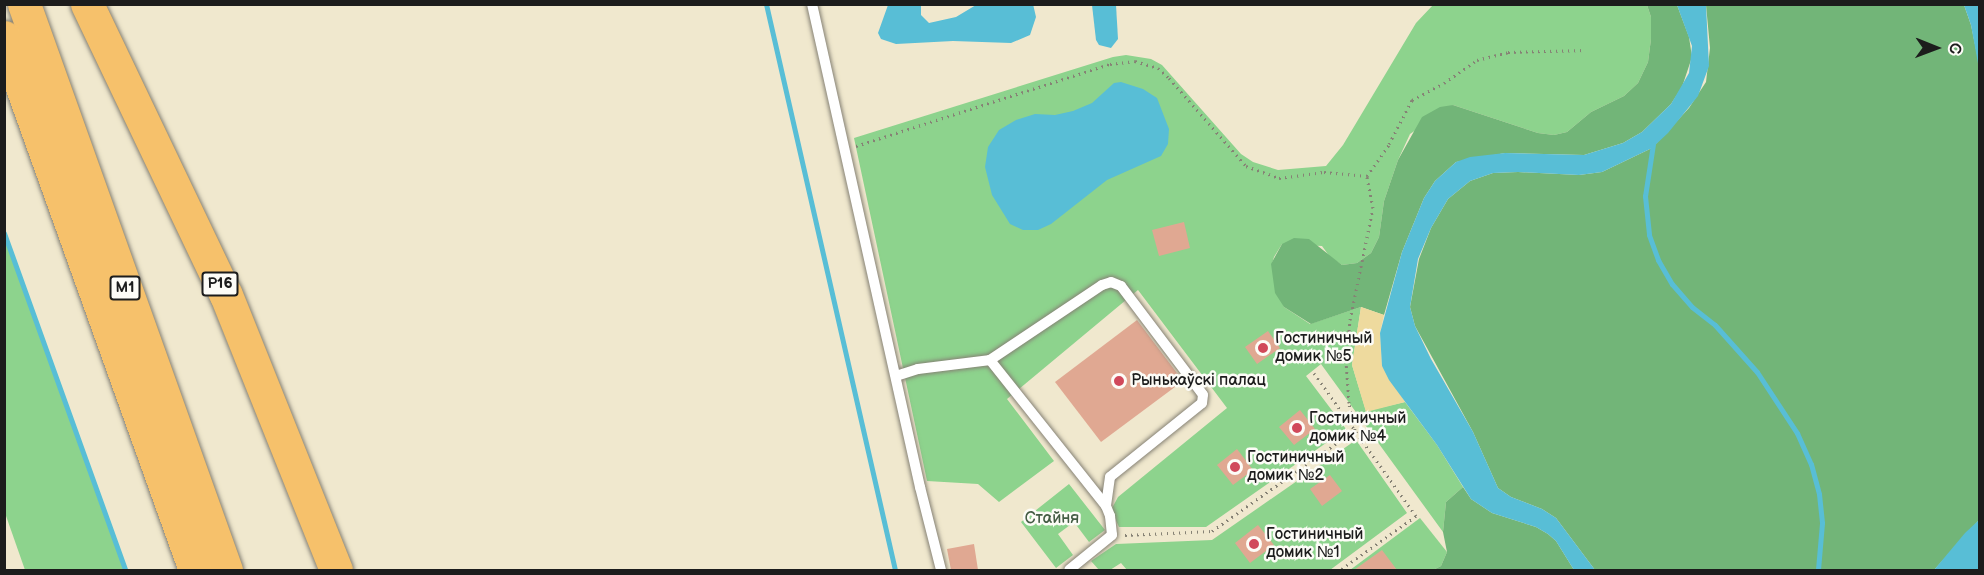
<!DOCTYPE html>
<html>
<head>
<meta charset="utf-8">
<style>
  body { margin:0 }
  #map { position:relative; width:1984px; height:575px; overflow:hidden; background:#f0e8ce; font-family:"Balsamiq Sans",sans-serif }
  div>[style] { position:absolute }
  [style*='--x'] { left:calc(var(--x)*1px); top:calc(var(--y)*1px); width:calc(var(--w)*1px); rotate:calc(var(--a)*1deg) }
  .green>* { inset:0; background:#8dd38d }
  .forest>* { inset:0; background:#72b578 }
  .sand>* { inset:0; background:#eeda9e }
  .water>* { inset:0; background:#58bed6 }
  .stream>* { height:5px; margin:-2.5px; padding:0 2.5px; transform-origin:2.5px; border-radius:2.5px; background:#58bed6 }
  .building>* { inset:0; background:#e0a892 }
  .path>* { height:3px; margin-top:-1.5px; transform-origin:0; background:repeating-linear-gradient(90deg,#868275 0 1.5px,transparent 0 6px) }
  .roads { filter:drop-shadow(0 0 2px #868275) drop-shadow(0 0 2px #868275) }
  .service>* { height:10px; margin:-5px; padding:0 5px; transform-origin:5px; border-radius:5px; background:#fff }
  .trunk>* { height:33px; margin:-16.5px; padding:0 16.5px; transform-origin:16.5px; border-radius:16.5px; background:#f6c16b }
  .dots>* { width:16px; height:16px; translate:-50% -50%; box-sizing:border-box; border:3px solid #fdfcf7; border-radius:50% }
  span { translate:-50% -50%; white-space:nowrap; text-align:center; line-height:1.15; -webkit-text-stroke:5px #fdfcf7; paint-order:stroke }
  .shield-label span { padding:2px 4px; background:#fdfcf7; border:2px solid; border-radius:4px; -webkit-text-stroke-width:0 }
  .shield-label { font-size:15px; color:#1c1c1c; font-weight:700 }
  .poi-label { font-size:16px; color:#1c1c1c }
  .left { translate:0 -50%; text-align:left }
  .park-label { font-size:16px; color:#445c44 }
  .frame { position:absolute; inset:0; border:6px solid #1c1c1c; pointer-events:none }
  .north { position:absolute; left:1906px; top:18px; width:60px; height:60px; -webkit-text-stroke:4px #fdfcf7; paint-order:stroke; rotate:91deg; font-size:16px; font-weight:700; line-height:24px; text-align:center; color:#1c1c1c }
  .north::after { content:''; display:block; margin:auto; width:21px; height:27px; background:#1c1c1c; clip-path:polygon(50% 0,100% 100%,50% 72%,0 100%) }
</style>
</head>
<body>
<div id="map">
  <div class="green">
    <div style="clip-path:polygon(1433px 5px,1647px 5px,1651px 17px,1651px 39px,1648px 62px,1638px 83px,1624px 96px,1591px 112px,1567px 132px,1554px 135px,1538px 133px,1453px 105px,1410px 134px,1398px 160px,1384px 201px,1379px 237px,1371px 253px,1357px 263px,1342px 265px,1330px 257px,1322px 246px,1282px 244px,1274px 257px,1272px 264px,1284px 307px,1310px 324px,1361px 307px,1352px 365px,1366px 411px,1405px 402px,1437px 445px,1463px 487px,1446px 502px,1443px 532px,1321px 364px,1306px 376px,1346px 429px,1206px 527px,1119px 527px,1111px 510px,1118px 497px,1227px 408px,1138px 290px,1007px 399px,1054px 461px,999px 502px,978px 484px,927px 481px,854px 138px,1113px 57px,1126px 55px,1151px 59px,1162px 65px,1241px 154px,1253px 162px,1278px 170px,1326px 166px,1343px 145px,1416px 23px)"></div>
    <div style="clip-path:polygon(5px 232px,126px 570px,25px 570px,5px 513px)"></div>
    <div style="clip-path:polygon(1356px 440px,1407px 513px,1330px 570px,1127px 570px,1121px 563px,1110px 570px,1099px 570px,1091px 561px,1116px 544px,1212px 540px)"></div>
    <div style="clip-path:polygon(1069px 484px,1105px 530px,1089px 542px,1074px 522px,1058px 534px,1073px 555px,1056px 568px,1021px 522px)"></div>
    <div style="clip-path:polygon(1420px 518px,1447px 552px,1441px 566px,1433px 570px,1350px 570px)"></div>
  </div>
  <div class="forest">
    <div style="clip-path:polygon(1647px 5px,1677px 5px,1689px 37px,1692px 57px,1682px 87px,1671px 104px,1642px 132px,1623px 143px,1584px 155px,1505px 153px,1456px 162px,1435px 181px,1424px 198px,1402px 252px,1384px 315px,1361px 307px,1311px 324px,1284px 307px,1275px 293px,1271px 264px,1282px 244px,1294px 238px,1309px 239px,1342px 265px,1357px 263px,1371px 253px,1379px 237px,1384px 201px,1398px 160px,1422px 117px,1440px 107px,1453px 105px,1538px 133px,1554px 135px,1567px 132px,1591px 112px,1624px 96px,1638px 83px,1648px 62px,1651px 39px,1651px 17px)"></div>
    <div style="clip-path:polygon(1706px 5px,1964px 5px,1971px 25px,1980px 69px,1979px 520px,1934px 570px,1595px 570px,1556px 518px,1542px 509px,1511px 497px,1498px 488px,1473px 432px,1415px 326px,1410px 307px,1419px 259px,1431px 228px,1448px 199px,1470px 181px,1493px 173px,1518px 172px,1579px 175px,1602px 172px,1652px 148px,1689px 108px,1706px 82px,1710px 48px)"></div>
    <div style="clip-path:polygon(1463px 487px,1471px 499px,1492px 513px,1536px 527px,1548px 534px,1556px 541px,1574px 570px,1433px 570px,1441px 566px,1447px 552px,1443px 532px,1446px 502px)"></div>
  </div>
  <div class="sand">
    <div style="clip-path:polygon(1361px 307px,1384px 315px,1380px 333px,1382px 366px,1405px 402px,1366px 412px,1352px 365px)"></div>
  </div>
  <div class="water">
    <div style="clip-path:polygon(1033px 4px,1036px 17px,1030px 35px,1011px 43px,953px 41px,896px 44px,881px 39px,878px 33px,888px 5px,921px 5px,921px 15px,929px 23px,956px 17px,976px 5px)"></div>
    <div style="clip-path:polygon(1092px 5px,1116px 5px,1118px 39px,1111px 48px,1099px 45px,1096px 40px)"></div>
    <div style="clip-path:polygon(1677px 5px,1706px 5px,1709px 66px,1698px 96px,1668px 133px,1652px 148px,1602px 172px,1579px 175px,1518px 172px,1493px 173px,1470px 181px,1448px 199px,1431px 228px,1418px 259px,1410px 307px,1415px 326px,1431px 359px,1473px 432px,1498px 488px,1511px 497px,1542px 509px,1556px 518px,1595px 570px,1574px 570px,1556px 541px,1548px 534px,1536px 527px,1492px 513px,1471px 499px,1437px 445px,1389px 380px,1382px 366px,1380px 333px,1402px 252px,1424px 198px,1435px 181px,1456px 162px,1470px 157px,1505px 153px,1584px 155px,1623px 143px,1642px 132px,1671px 104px,1689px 73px,1692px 46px)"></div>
    <div style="clip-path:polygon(1964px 5px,1979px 5px,1979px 69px,1971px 25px)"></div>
    <div style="clip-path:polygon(1121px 82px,1143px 89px,1157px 98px,1169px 129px,1168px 144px,1161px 156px,1107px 180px,1051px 224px,1038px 230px,1023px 230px,1010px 224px,992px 195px,985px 167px,988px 147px,999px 130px,1016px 120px,1035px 114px,1055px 115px,1073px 111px,1092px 103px,1114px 83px)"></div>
    <div style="clip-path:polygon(1979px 520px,1979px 570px,1934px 570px,1965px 533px)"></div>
  </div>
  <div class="stream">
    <div style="--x:766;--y:4;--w:581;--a:77.16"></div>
    <div style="--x:1653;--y:144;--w:53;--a:98.7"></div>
    <div style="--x:1645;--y:196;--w:39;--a:84"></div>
    <div style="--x:1649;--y:235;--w:27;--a:70"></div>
    <div style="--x:1658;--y:260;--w:28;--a:60"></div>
    <div style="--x:1672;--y:284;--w:30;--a:49"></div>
    <div style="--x:1692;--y:307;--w:29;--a:38"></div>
    <div style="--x:1715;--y:325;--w:63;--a:48.2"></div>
    <div style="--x:1757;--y:372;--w:73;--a:56.7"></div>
    <div style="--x:1797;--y:433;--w:34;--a:66"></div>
    <div style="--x:1811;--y:464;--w:31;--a:75"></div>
    <div style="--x:1819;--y:494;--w:29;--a:84"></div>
    <div style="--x:1822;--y:523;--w:47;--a:94.9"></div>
    <div style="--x:4;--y:233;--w:358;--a:70.2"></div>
  </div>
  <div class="building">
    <div style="clip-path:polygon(1184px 222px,1190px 248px,1159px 256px,1152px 230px)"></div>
    <div style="clip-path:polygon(1137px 320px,1183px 381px,1101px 442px,1055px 382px)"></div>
    <div style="clip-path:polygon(1268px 331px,1280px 348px,1257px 364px,1245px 347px)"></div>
    <div style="clip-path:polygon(1300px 410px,1315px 429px,1294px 445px,1279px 427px)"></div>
    <div style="clip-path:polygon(1237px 449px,1253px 470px,1233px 485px,1217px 465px)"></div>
    <div style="clip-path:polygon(1330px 475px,1342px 491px,1322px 506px,1310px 489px)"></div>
    <div style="clip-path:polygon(1258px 525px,1274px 545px,1250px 563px,1235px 543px)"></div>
    <div style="clip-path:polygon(974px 544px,978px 570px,951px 570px,947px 549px)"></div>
    <div style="clip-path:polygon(1382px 550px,1397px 570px,1354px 570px)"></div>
  </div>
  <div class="path">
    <div style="--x:856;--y:146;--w:267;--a:-17.9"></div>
    <div style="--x:1110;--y:64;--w:25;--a:-7"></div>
    <div style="--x:1135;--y:61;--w:24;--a:17"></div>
    <div style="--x:1158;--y:68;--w:15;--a:42"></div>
    <div style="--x:1169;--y:78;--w:117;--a:48.8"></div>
    <div style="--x:1246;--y:166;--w:35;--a:20"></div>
    <div style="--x:1279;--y:178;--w:45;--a:-7.6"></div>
    <div style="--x:1324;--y:172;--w:43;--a:5.3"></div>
    <div style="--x:1367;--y:176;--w:39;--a:-55"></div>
    <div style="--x:1389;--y:144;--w:50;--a:-62.4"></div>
    <div style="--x:1412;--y:100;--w:36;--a:-28"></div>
    <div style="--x:1444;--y:83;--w:40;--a:-34.9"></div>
    <div style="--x:1477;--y:60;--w:32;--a:-14"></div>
    <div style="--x:1508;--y:52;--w:77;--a:-1.5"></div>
    <div style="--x:1314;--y:373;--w:176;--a:54.5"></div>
    <div style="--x:1416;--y:516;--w:93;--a:144.6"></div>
    <div style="--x:1125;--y:535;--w:87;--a:-2.6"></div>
    <div style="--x:1212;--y:531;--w:175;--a:-35.2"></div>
    <div style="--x:1355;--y:430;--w:28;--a:-103"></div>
    <div style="--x:1349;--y:403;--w:42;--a:-94.1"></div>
    <div style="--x:1346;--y:361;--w:41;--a:-84.4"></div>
    <div style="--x:1350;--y:320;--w:114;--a:-78.4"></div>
    <div style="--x:1373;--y:208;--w:33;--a:-101"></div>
  </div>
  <div class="roads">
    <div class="service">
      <div style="--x:812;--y:4;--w:495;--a:77.4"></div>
      <div style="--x:920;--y:487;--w:86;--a:75.8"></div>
      <div style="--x:990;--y:360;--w:186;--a:51.5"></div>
      <div style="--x:896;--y:376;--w:23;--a:-18"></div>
      <div style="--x:918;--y:369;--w:73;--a:-7.1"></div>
      <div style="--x:990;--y:360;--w:135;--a:-33.8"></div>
      <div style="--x:1102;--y:285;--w:9;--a:-18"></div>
      <div style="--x:1111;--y:282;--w:11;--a:22"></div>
      <div style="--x:1121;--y:286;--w:136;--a:53"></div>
      <div style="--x:1203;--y:395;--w:8;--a:97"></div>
      <div style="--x:1202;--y:403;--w:118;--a:141.2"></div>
      <div style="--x:1110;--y:477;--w:29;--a:98"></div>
      <div style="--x:1106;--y:506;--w:11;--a:68"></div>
      <div style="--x:1110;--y:516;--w:19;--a:84"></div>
      <div style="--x:1112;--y:535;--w:55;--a:140.9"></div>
    </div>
    <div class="trunk">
      <div style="--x:24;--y:4;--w:601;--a:70.36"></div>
      <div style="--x:87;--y:4;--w:322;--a:64.5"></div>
      <div style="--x:226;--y:295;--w:296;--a:68.2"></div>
      <div style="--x:4;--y:37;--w:566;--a:70.28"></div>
    </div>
  </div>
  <div class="dots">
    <div style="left:1263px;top:348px;background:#d1495b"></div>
    <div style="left:1119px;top:381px;background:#d1495b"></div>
    <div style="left:1297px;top:428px;background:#d1495b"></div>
    <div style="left:1235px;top:467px;background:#d1495b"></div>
    <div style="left:1254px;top:544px;background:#d1495b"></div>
  </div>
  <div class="shield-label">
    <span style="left:220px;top:284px">Р16</span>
    <span style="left:125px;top:288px">М1</span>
  </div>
  <div class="poi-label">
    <span class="left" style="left:1275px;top:348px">Гостиничный<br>домик №5</span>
    <span class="left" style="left:1131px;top:381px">Рынькаўскi палац</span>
    <span class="left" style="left:1309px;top:428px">Гостиничный<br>домик №4</span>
    <span class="left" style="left:1247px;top:467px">Гостиничный<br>домик №2</span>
    <span class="left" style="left:1266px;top:544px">Гостиничный<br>домик №1</span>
  </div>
  <div class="park-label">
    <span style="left:1052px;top:519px">Стайня</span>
  </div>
  <div class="frame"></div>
  <div class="north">С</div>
</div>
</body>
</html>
